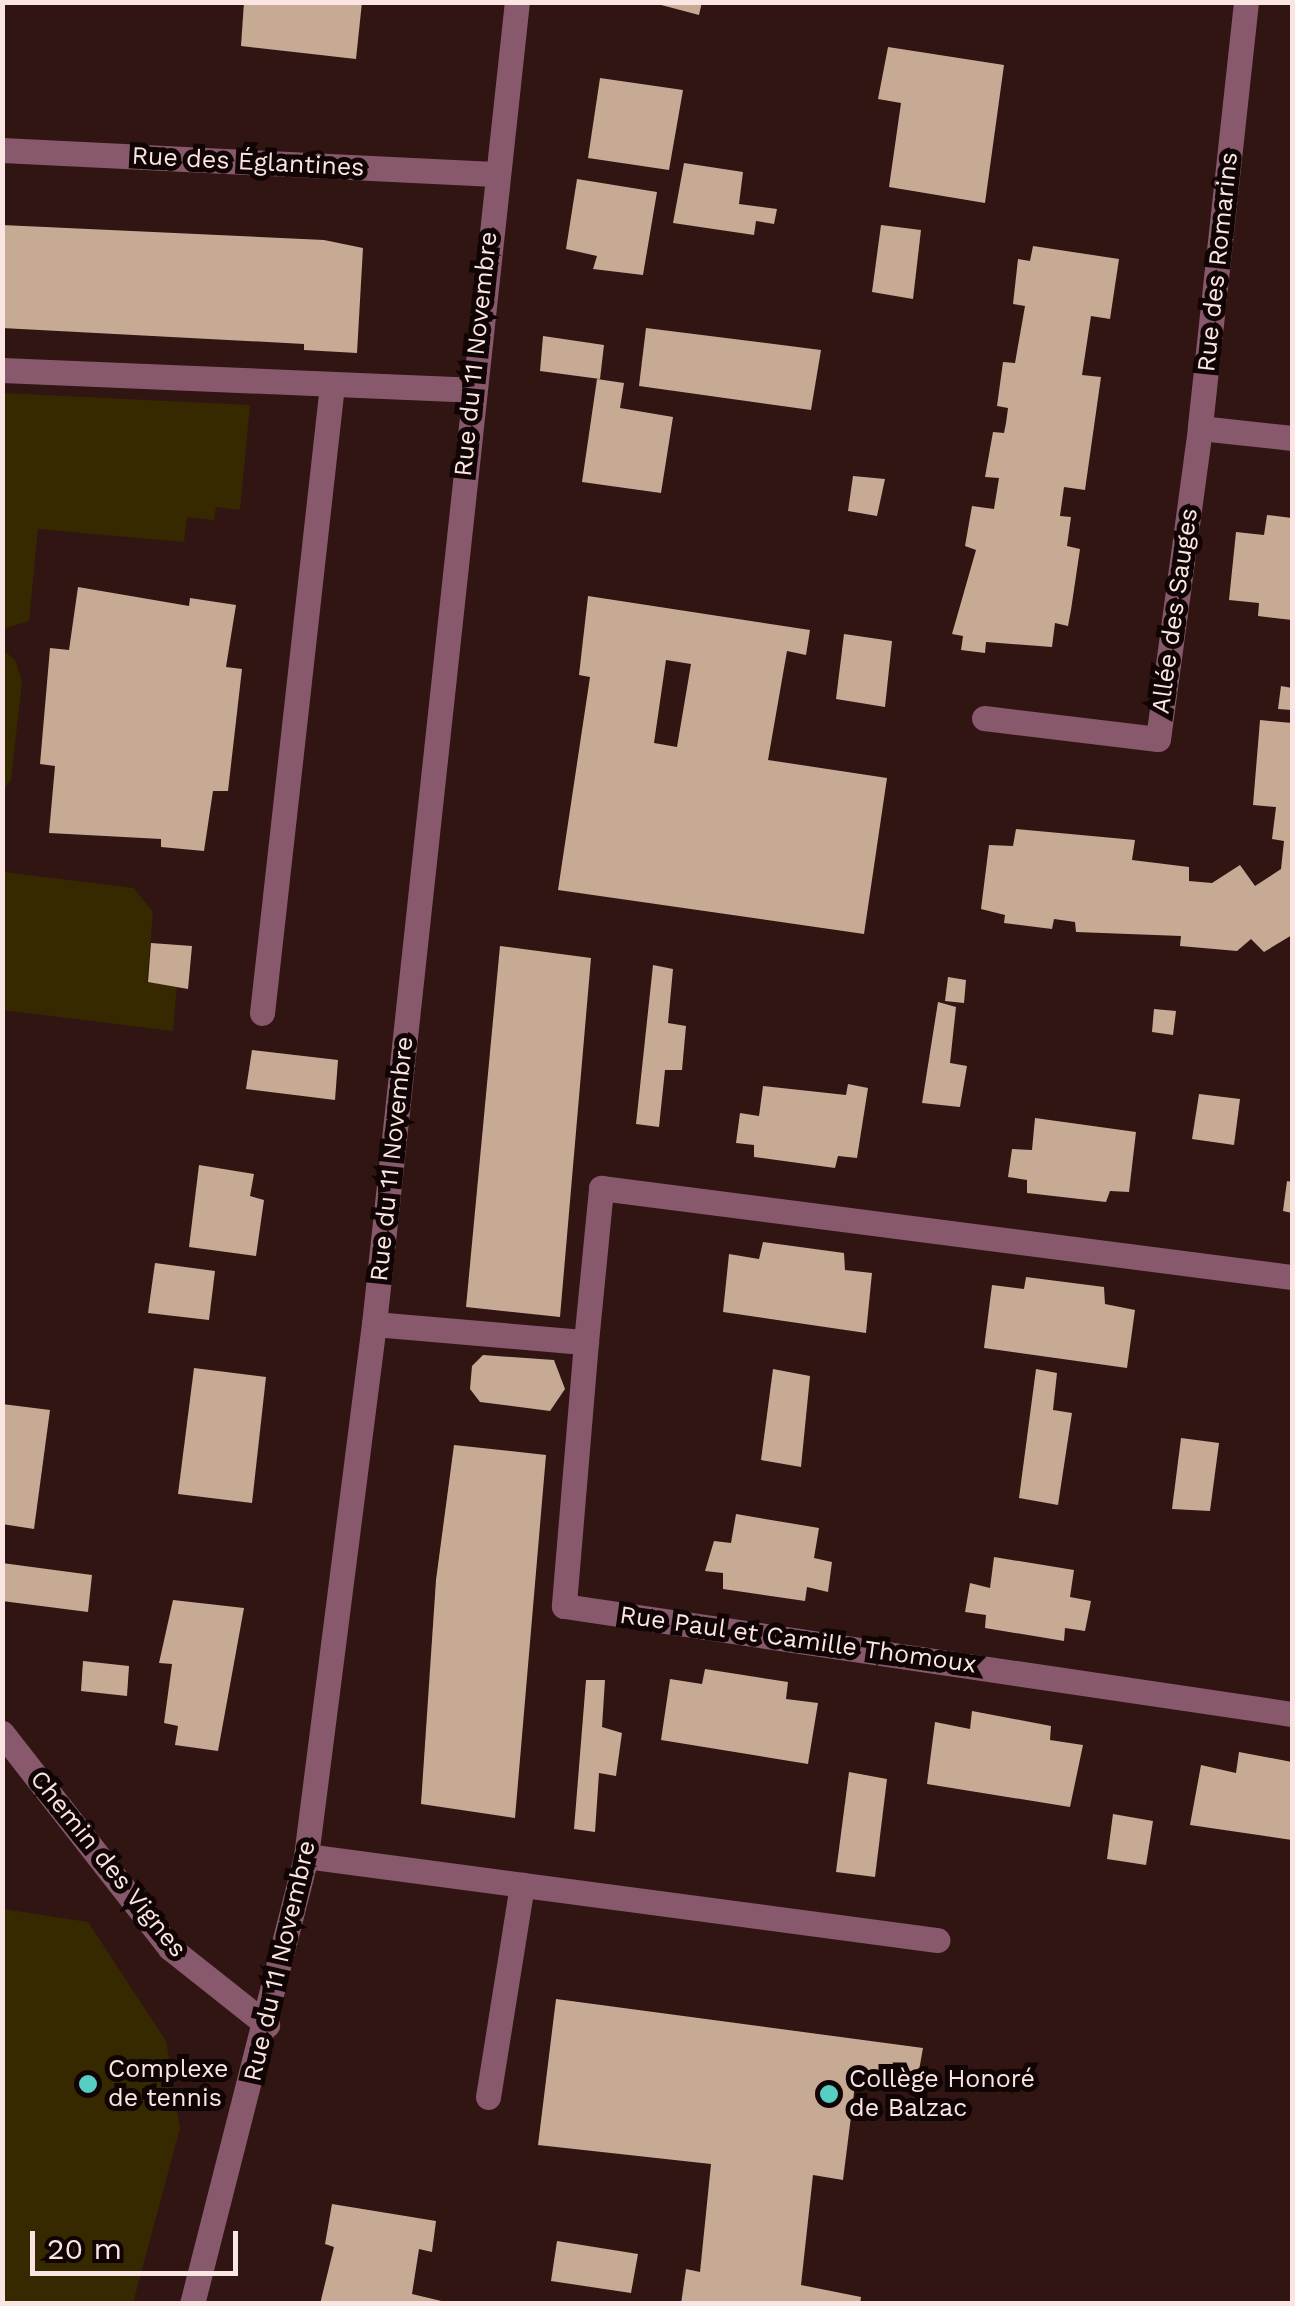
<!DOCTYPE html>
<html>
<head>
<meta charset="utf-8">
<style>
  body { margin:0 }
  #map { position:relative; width:1295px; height:2306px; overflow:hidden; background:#311512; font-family:"Work Sans",sans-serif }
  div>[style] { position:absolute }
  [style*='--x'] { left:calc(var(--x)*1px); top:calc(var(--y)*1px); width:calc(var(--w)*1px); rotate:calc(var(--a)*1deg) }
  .green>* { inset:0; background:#362900 }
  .building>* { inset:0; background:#c7aa94 }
  .service>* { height:25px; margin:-12.5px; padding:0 12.5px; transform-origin:12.5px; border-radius:12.5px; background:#88596c }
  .minor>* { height:25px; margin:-12.5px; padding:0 12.5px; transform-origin:12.5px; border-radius:12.5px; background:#88596c }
  .tertiary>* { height:25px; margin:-12.5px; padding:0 12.5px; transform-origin:12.5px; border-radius:12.5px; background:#88596c }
  .dots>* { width:28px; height:28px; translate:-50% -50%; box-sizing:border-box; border:5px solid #100504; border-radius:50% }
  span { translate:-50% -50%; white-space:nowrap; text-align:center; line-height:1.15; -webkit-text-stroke:10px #100504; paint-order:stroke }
  .street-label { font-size:25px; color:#fae5e2 }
  .poi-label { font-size:25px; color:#fae5e2 }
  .left { translate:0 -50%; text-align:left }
  .frame { position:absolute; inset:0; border:5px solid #fae5e2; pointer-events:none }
  .scale { position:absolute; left:30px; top:2231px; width:208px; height:45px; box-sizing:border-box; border:5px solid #fae5e2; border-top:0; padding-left:12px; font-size:30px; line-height:35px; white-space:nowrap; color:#fae5e2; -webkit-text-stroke:8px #100504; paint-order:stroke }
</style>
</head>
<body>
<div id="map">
  <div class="green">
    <div style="clip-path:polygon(2px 393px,250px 405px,240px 510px,216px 507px,214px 520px,187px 517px,184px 542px,38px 529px,29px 621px,3px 629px)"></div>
    <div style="clip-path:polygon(3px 650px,15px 660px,22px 681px,11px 779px,3px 791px)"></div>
    <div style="clip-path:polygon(3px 872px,134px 888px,153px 912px,147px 982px,177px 985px,173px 1031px,3px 1010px)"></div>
    <div style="clip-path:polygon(3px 1909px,88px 1922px,166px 2041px,180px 2128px,133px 2303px,3px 2303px)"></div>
  </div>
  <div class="building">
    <div style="clip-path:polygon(244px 2px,362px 2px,356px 59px,241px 46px)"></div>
    <div style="clip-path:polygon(650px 2px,702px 2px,699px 15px)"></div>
    <div style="clip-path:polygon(888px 47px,1004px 65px,985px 203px,889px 187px,901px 103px,878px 99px)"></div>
    <div style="clip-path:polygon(600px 78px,683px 90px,669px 170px,588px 158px)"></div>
    <div style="clip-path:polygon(684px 163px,743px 172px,739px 204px,777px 209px,774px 224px,756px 221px,754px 235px,673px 223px)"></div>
    <div style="clip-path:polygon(577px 179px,657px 192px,643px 275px,593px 269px,597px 256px,566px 249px)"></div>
    <div style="clip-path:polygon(2px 225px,324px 240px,363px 248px,357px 353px,304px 350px,304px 344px,2px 328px)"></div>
    <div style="clip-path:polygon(881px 225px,921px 230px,913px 299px,872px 292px)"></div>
    <div style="clip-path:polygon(1033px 246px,1119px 259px,1110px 319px,1091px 316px,1082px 375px,1101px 377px,1085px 490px,1064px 487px,1060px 516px,1071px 517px,1067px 546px,1080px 549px,1071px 610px,1068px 626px,1055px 623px,1052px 647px,986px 642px,985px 653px,961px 650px,963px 636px,952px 634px,976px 550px,965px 546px,972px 506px,994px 509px,999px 478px,985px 477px,993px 432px,1004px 433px,1006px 423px,1008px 408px,997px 406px,1003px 362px,1015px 363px,1025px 306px,1013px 304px,1018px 259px,1030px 261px)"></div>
    <div style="clip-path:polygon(646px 328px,821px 350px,811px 410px,639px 386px)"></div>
    <div style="clip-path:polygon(543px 336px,604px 345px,600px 379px,540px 371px)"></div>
    <div style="clip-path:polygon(597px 379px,624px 383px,620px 408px,673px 417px,661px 493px,582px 482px)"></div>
    <div style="clip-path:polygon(853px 476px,885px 479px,877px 516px,848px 511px)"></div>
    <div style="clip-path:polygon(1267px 515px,1292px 518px,1292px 620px,1258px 616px,1259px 603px,1229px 600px,1236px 532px,1264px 535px)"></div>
    <div style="clip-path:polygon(78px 587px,189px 606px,190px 598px,236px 605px,226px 667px,242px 669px,228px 791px,213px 791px,204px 851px,161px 847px,161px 839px,49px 833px,55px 766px,40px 764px,50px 648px,69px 650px)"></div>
    <div style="clip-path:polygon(evenodd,588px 596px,810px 630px,806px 655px,787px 651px,768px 760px,887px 778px,864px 934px,558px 890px,590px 677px,579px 675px,588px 596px,666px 660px,691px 664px,677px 747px,654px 743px,666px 660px)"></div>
    <div style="clip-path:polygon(844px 634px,892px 641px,885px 707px,836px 699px)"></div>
    <div style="clip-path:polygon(1281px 686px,1292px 688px,1292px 710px,1278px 709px)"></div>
    <div style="clip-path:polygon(1260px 720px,1292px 723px,1292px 935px,1264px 952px,1251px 939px,1237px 951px,1180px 946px,1181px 936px,1076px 932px,1075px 922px,1054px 919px,1052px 929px,1004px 923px,1005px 915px,981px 909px,989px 845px,1013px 846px,1016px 829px,1135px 840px,1132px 860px,1189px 867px,1189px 881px,1212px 883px,1240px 865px,1255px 886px,1281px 869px,1284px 841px,1272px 839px,1276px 807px,1253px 805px)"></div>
    <div style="clip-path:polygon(151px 943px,192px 946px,188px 989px,148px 982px)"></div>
    <div style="clip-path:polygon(500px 946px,591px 958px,560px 1317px,466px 1307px)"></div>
    <div style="clip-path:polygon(653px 965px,673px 969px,668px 1023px,686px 1026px,682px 1070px,665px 1070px,659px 1127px,636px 1124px)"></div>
    <div style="clip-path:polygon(948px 977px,966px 980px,964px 1003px,945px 1001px)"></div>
    <div style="clip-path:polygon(938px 1002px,956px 1007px,950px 1063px,967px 1066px,960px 1107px,922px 1103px)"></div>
    <div style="clip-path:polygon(1154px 1009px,1176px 1011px,1173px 1035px,1152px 1032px)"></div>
    <div style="clip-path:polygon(252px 1050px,338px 1060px,335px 1100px,246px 1089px)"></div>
    <div style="clip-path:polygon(848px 1084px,868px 1088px,857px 1158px,838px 1156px,835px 1168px,754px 1157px,754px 1145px,736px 1143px,740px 1113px,759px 1116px,763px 1086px,846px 1095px)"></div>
    <div style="clip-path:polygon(1199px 1094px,1240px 1099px,1234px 1145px,1192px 1139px)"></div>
    <div style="clip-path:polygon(1035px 1118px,1136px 1132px,1129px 1192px,1110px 1191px,1106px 1202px,1027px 1193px,1027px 1180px,1008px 1177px,1012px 1149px,1032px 1150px)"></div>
    <div style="clip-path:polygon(199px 1165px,254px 1174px,250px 1196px,264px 1200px,256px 1256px,189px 1247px)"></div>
    <div style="clip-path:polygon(1287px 1181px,1292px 1182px,1292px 1213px,1283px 1211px)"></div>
    <div style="clip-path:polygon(763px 1242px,844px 1253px,845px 1270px,872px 1273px,866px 1333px,723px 1312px,729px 1254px,759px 1259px)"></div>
    <div style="clip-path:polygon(155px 1263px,215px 1271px,209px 1320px,148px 1313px)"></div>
    <div style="clip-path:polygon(1026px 1277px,1104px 1287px,1105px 1304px,1135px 1310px,1127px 1368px,984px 1348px,992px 1285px,1024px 1289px)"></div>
    <div style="clip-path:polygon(483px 1355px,554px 1360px,565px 1389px,550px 1411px,480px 1402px,470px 1389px,472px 1366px)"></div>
    <div style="clip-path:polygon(194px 1368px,266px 1377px,252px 1503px,178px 1494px)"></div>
    <div style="clip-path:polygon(773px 1369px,810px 1376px,801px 1467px,761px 1460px)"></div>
    <div style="clip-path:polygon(1036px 1369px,1057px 1373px,1053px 1410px,1072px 1413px,1058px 1505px,1019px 1498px)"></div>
    <div style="clip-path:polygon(2px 1404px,50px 1410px,34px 1529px,2px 1524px)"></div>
    <div style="clip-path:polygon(1181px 1438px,1219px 1443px,1210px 1511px,1172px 1509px)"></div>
    <div style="clip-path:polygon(454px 1445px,546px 1455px,515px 1818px,421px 1804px,436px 1580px)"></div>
    <div style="clip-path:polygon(736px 1514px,819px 1528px,814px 1558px,832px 1562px,828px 1592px,807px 1587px,805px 1601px,723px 1589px,723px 1573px,705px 1571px,714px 1541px,731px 1543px)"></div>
    <div style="clip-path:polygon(994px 1557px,1074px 1570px,1070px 1597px,1091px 1601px,1085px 1631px,1065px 1628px,1064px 1641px,985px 1628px,986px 1615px,965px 1612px,970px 1583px,990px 1588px)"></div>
    <div style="clip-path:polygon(2px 1563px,92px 1575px,88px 1612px,2px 1601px)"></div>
    <div style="clip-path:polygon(173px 1600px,244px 1608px,218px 1751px,175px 1745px,178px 1726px,164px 1723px,172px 1664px,159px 1663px)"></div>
    <div style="clip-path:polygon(83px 1661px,129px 1666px,127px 1696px,81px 1691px)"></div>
    <div style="clip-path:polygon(705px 1669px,788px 1682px,786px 1699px,818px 1703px,808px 1764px,661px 1740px,670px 1679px,702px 1684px)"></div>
    <div style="clip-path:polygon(586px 1680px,605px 1680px,602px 1727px,622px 1733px,616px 1776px,599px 1773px,595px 1832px,574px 1829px)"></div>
    <div style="clip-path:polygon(972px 1711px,1051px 1726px,1050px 1740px,1083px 1745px,1070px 1807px,927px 1784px,935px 1722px,970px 1729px)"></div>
    <div style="clip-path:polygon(1239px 1752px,1292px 1762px,1292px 1840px,1190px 1825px,1201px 1765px,1236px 1773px)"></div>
    <div style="clip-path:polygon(849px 1772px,887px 1779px,875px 1877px,836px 1872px)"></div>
    <div style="clip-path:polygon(1113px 1814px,1153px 1821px,1146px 1865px,1107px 1859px)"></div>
    <div style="clip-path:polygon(556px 1999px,923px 2048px,918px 2076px,857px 2069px,843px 2180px,813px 2175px,801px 2285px,861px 2297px,860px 2304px,681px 2304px,686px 2269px,700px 2272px,711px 2164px,538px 2145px)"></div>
    <div style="clip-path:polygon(332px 2204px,436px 2221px,432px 2252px,419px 2249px,412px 2294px,454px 2304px,320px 2304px,334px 2247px,325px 2244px)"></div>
    <div style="clip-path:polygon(557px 2241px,638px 2254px,631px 2293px,551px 2281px)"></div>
  </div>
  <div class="service">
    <div style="--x:2;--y:370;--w:470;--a:2.4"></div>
    <div style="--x:262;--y:1013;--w:632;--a:-83.64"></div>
    <div style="--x:306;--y:1856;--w:637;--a:7.58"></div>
    <div style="--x:488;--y:2097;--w:215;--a:-80.9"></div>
  </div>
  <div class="minor">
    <div style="--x:1246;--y:2;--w:428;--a:96.2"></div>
    <div style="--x:1200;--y:428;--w:93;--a:6.2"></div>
    <div style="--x:2;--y:150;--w:493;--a:2.8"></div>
    <div style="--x:984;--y:718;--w:175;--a:6.9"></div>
    <div style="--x:1158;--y:739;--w:314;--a:-82.3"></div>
    <div style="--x:374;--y:1324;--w:213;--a:4.9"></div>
    <div style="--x:586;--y:1342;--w:155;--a:-84.4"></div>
    <div style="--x:601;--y:1188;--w:697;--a:7.34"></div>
    <div style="--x:586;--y:1342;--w:265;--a:94.8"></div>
    <div style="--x:564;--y:1606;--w:736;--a:8.44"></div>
    <div style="--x:2;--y:1733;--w:273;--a:52"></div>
    <div style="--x:170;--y:1948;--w:124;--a:38.4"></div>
  </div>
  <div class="tertiary">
    <div style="--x:192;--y:2304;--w:462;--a:-75.7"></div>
    <div style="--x:306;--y:1856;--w:536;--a:-82.72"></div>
    <div style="--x:374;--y:1324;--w:1330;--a:-83.83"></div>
  </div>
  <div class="dots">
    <div style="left:88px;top:2084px;background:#56cec4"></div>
    <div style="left:829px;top:2094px;background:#56cec4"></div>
  </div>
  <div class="street-label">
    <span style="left:248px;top:162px;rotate:3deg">Rue des Églantines</span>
    <span style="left:1218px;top:262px;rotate:-84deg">Rue des Romarins</span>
    <span style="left:476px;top:354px;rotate:-84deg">Rue du 11 Novembre</span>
    <span style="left:1175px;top:611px;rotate:-82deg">Allée des Sauges</span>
    <span style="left:392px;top:1159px;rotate:-84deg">Rue du 11 Novembre</span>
    <span style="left:798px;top:1640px;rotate:8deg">Rue Paul et Camille Thomoux</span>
    <span style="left:108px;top:1864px;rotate:51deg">Chemin des Vignes</span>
    <span style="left:280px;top:1961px;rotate:-77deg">Rue du 11 Novembre</span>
  </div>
  <div class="poi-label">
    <span class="left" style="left:108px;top:2084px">Complexe<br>de tennis</span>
    <span class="left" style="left:849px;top:2094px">Collège Honoré<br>de Balzac</span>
  </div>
  <div class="frame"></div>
  <div class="scale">20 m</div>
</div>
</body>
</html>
